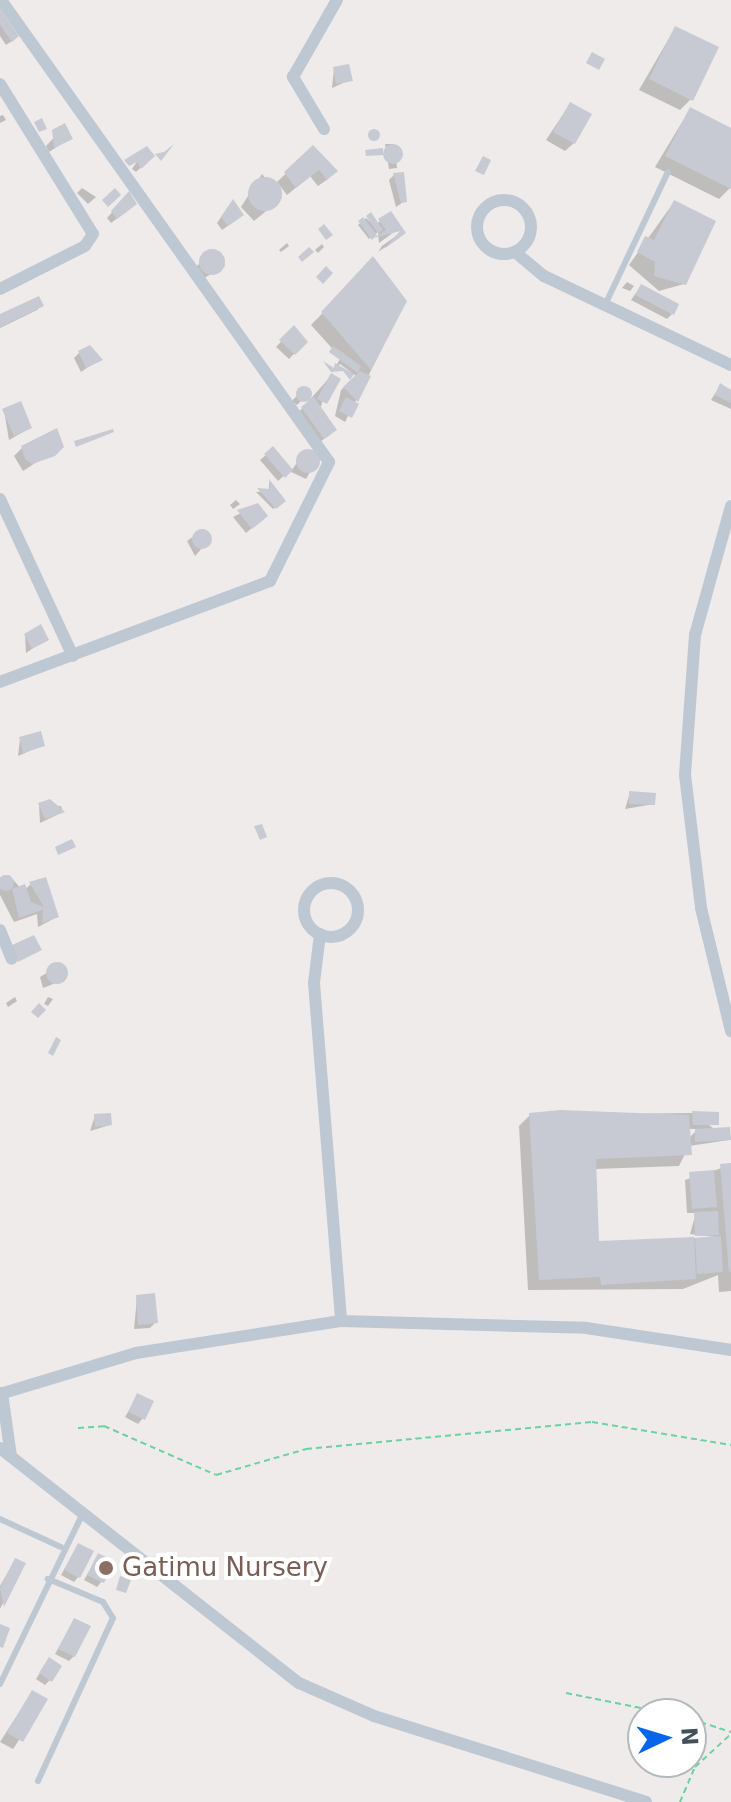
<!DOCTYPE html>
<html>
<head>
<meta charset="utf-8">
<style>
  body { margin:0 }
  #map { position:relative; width:731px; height:1802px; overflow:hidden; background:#efebeb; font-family:"DejaVu Sans",sans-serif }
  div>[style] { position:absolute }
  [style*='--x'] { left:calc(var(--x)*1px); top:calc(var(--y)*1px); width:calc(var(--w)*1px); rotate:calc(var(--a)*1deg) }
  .shadow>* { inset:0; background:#0003 }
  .building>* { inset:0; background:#c7cad2 }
  .round { border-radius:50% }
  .path>* { height:2px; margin-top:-1px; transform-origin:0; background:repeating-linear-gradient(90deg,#69d3a2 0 6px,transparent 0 10px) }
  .service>* { height:6px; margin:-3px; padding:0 3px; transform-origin:3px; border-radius:3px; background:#bdc8d3 }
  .minor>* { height:12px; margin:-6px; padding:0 6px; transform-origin:6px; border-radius:6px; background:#bdc8d3 }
  .minor>.ring { margin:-6px; padding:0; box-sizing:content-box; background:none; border:12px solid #bdc8d3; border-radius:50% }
  .dots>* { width:22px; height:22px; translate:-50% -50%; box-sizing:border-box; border:4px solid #fff; border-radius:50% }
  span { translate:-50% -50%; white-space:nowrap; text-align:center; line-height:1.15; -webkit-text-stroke:8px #fff; paint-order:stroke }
  .education-label { font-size:26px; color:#785e54 }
  .left { translate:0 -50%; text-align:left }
  .north { position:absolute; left:627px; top:1698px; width:80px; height:80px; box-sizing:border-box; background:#fff; border:2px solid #b4b9bd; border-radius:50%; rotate:86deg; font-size:22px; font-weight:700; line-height:32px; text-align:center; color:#434f5b }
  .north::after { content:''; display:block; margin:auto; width:28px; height:36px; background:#0765ed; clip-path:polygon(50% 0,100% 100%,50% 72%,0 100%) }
</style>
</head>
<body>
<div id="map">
  <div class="shadow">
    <div style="clip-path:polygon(0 13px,12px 41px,6px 45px,0 36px)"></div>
    <div style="clip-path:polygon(675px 28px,691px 99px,680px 110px,639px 90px)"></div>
    <div style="clip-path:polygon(334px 69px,350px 80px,332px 88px)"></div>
    <div style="clip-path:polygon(570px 104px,574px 143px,565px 151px,546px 140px)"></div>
    <div style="clip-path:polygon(690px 109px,731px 130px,731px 187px,719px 199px,655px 167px)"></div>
    <div style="clip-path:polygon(3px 115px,6px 120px,0 123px,0 116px)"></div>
    <div style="clip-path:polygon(65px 126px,71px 138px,49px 152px,46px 146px)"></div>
    <div style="clip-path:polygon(385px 144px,394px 144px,397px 168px,389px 169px)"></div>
    <div style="clip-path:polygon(313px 148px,328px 179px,318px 186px,310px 176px,287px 195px,277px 182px)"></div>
    <div style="clip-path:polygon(142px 154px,153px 156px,136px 172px,132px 169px)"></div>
    <div style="clip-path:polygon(262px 174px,282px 198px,254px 221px,241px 207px)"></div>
    <div style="clip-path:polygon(394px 175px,405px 201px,396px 207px,389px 180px)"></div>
    <div style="clip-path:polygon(82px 188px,96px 197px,88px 204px,77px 193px)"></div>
    <div style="clip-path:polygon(128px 194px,130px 209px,111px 223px,107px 218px)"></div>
    <div style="clip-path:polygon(674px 202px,684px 284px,659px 291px,629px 265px)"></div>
    <div style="clip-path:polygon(228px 207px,236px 220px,222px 230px,217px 223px)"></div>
    <div style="clip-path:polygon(366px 218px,375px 226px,380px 221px,394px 232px,379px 243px,378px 232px,369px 239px,358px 225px)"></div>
    <div style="clip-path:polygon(403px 231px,399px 238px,378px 252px,382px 246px)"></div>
    <div style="clip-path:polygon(287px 243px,289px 246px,281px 252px,279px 250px)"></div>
    <div style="clip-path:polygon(322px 244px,324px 247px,318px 253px,315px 250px)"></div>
    <div style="clip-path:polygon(214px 249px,225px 266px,199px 281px,192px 271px)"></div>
    <div style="clip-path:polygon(356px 279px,398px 317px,345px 422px,335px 416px,341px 390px,356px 376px,340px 364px,332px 373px,344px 352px,339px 356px,311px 325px)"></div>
    <div style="clip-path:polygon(627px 282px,634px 286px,630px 291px,622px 288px)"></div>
    <div style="clip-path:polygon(641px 286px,672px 314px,667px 319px,631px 300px)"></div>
    <div style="clip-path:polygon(42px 305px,37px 310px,0 328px,0 317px)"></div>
    <div style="clip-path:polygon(294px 328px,305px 342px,289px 359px,276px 347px)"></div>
    <div style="clip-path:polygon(79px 353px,100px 359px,81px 372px,74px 358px)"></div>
    <div style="clip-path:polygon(331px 376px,320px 409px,330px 435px,318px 443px,297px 414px)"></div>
    <div style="clip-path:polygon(720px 386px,731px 392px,731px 409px,711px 400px)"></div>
    <div style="clip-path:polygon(303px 389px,309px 393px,297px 405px,292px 401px)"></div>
    <div style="clip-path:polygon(4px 410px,30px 428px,9px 440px)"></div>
    <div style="clip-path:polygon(61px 446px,23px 471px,14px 456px,22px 448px)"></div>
    <div style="clip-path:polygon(273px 449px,291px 471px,306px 450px,319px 456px,306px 479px,289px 471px,278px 481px,260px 460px)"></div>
    <div style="clip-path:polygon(269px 482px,283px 501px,273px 509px,256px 492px,269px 491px)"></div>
    <div style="clip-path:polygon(236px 500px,240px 504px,233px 509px,230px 505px)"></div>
    <div style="clip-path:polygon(257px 505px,260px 521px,246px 533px,233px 517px)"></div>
    <div style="clip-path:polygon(204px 529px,211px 538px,195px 556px,187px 541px)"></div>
    <div style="clip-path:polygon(25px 635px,46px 639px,26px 653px)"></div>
    <div style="clip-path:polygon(20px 739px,43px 745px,18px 756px)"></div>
    <div style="clip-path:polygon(630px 793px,654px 804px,625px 809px)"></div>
    <div style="clip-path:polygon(39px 805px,61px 806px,63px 812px,40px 823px)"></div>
    <div style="clip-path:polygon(9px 875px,23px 891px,31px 884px,57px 917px,38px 927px,37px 914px,14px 922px,0 895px,0 879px)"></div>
    <div style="clip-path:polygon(62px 964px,66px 979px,43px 988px,40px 977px)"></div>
    <div style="clip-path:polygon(15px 997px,17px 1001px,8px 1007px,6px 1003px)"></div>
    <div style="clip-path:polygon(48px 997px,53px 999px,48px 1006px,44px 1004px)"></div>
    <div style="clip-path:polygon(evenodd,693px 1113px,729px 1140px,689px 1146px,679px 1166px,595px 1169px,598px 1243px,715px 1237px,690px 1234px,696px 1213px,687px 1213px,685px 1180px,731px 1165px,731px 1291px,719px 1292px,718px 1275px,683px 1289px,528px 1290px,519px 1126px,530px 1115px,693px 1113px,688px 1129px,698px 1129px,689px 1138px,688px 1129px)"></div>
    <div style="clip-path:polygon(95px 1116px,110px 1125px,90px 1131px)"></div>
    <div style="clip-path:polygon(137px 1297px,156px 1322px,150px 1328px,134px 1329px)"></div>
    <div style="clip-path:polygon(138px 1395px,143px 1418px,138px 1424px,125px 1417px)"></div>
    <div style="clip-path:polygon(78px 1545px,79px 1576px,74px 1582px,61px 1575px)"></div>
    <div style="clip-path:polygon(98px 1556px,102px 1581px,97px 1587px,84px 1580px)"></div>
    <div style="clip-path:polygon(15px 1560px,23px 1564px,0 1609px,0 1586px)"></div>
    <div style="clip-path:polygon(74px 1620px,74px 1656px,69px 1661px,55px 1654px)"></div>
    <div style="clip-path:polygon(45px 1665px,50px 1680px,45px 1685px,36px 1679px)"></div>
    <div style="clip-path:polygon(32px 1692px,45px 1700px,13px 1749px,0 1742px)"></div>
  </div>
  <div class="building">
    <div style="clip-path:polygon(0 9px,19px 36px,12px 42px,0 25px)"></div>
    <div style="clip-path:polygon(675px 26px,719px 47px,693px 101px,649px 79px)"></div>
    <div style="clip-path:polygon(592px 52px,605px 59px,599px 70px,586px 63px)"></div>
    <div style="clip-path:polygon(349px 64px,353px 81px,336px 84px,333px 67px)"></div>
    <div style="clip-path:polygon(570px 102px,592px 114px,575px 144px,553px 132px)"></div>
    <div style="clip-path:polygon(690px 107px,731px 128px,731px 189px,665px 156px)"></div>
    <div style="clip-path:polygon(42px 118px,47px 129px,39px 132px,34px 122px)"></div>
    <div style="clip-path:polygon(65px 123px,73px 139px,54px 148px,52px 130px)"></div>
    <div class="round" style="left:368px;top:129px;width:12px;height:12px"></div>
    <div style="clip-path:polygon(174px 144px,161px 161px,155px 154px,164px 152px)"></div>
    <div class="round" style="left:383px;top:144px;width:20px;height:20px"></div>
    <div style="clip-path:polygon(313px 145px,338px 171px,327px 180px,319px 170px,296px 188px,284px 172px)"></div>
    <div style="clip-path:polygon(147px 146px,155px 156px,141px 169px,137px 162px,129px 166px,124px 160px)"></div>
    <div style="clip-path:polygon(383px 148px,383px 155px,366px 156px,365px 150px)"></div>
    <div style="clip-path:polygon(483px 156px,491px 160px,484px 175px,475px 171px)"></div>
    <div style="clip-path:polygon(404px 172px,407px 202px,401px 203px,393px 173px)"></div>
    <div class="round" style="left:248px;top:177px;width:34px;height:34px"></div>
    <div style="clip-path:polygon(115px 188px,121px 195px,108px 207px,102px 200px)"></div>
    <div style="clip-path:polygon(129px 191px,137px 204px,117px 219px,111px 211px)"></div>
    <div style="clip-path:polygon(233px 199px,244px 215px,228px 226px,221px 217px)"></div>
    <div style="clip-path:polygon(674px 200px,716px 221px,686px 285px,654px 276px,655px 262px,637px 252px,645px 236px,654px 240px)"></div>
    <div style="clip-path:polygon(391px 211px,406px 233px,384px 249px,400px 231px,374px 238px,386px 230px,378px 219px)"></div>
    <div style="clip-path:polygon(371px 212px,383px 230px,378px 233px,366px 216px)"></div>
    <div style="clip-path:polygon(363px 217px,377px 235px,372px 240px,358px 221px)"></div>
    <div style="clip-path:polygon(324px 224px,333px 235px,326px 240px,318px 229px)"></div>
    <div style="clip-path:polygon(309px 247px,314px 252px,302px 262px,298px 257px)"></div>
    <div class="round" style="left:199px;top:249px;width:26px;height:26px"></div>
    <div style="clip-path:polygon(373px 256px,407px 301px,371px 370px,321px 312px)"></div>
    <div style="clip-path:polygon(326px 266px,333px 273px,323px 284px,316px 277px)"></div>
    <div style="clip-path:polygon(641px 284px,679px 304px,674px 315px,635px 295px)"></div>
    <div style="clip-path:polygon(39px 296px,44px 306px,0 327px,0 314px)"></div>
    <div style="clip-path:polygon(294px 325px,308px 342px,295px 355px,279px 340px)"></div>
    <div style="clip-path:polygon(90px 345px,103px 360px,86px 368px,78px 351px)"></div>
    <div style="clip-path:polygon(333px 346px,361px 366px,358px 373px,329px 352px)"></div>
    <div style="clip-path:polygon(323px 361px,334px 368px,335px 363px,354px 374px,350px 380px,343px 371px,331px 372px)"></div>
    <div style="clip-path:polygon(360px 371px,371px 376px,358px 402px,343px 387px)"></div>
    <div style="clip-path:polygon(331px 373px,341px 379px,327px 404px,317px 399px)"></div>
    <div style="clip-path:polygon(720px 383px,731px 390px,731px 403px,715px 395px)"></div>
    <div class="round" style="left:296px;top:386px;width:16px;height:16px"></div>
    <div style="clip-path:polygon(314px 397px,337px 430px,324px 439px,301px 407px)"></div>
    <div style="clip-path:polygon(346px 397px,359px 404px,352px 418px,339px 411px)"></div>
    <div style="clip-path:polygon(21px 401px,32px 428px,14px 436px,2px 409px)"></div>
    <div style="clip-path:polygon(57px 428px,64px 447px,55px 456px,32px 464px,25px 459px,21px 446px)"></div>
    <div style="clip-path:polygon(113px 429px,114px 432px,76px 447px,74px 441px)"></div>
    <div style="clip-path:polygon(273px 446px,293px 470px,285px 478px,264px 454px)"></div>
    <div class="round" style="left:296px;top:449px;width:24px;height:24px"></div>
    <div style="clip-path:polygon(269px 479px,286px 501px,276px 509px,257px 488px,270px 489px)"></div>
    <div style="clip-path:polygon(258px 503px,268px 516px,252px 529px,237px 510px)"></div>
    <div class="round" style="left:192px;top:529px;width:20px;height:20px"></div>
    <div style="clip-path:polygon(41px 624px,49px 640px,32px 649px,24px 634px)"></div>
    <div style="clip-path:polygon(41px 731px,45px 746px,23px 753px,19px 737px)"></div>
    <div style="clip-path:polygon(629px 791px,656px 793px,655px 805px,629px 804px)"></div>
    <div style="clip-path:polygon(50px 799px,65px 812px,45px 819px,38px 803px)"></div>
    <div style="clip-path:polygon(262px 824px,267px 837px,260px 840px,254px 826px)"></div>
    <div style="clip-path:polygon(72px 839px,76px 847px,58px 855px,55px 847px)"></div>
    <div class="round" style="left:-2px;top:875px;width:16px;height:16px"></div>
    <div style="clip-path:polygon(46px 877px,59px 917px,42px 923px,43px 910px,19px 918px,12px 889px,25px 884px,31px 902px,44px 907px,29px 882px)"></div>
    <div style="clip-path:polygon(34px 935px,42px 950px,18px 962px,10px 946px)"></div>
    <div class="round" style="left:46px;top:962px;width:22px;height:22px"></div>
    <div style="clip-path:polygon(39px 1003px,46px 1010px,38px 1018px,31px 1012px)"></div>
    <div style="clip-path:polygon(56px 1037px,61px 1040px,53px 1056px,48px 1053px)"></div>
    <div style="clip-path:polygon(560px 1110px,689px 1115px,692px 1155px,596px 1159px,599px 1241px,694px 1237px,696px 1279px,601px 1285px,600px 1277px,539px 1280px,529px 1113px)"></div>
    <div style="clip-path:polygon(692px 1111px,719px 1112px,719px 1125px,693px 1125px)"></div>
    <div style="clip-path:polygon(111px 1113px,112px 1125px,95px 1127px,94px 1114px)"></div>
    <div style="clip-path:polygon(730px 1127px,731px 1140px,695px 1142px,695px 1129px)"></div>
    <div style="clip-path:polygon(731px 1163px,731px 1272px,729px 1272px,720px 1164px)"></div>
    <div style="clip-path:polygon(714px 1170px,717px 1207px,692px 1209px,689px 1172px)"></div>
    <div style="clip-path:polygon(718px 1211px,719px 1235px,695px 1236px,694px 1212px)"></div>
    <div style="clip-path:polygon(721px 1236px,723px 1272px,697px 1274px,695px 1238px)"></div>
    <div style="clip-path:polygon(155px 1293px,158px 1323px,138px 1325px,136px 1295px)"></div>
    <div style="clip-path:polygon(137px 1393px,154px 1401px,145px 1420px,128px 1412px)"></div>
    <div style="clip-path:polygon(78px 1543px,94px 1551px,80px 1578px,64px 1570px)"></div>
    <div style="clip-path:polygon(98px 1553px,114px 1561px,104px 1583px,87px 1575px)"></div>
    <div style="clip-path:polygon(15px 1558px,26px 1563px,4px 1607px,0 1588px)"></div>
    <div style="clip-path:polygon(120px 1576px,131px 1580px,126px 1593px,116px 1590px)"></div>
    <div style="clip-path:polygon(74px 1618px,91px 1626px,75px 1657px,58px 1649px)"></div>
    <div style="clip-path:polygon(0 1624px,10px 1628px,3px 1648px,0 1647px)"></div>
    <div style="clip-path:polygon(49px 1657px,62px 1666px,52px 1682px,39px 1673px)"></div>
    <div style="clip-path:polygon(32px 1690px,48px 1699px,23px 1742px,7px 1733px)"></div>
  </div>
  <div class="path">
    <div style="--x:78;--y:1428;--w:26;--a:-4"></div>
    <div style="--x:104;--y:1426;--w:122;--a:23.6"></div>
    <div style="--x:216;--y:1475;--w:94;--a:-16.1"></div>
    <div style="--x:306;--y:1449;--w:287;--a:-5.4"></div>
    <div style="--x:592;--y:1422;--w:141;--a:9.4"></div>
    <div style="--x:566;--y:1693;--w:107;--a:11.3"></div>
    <div style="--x:691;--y:1719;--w:42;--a:18"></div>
    <div style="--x:680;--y:1802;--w:38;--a:-67"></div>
    <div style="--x:695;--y:1767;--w:49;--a:-42.5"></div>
  </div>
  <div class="service">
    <div style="--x:605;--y:305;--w:147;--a:-64.7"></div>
    <div style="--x:0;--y:1519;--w:67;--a:24.7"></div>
    <div style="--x:0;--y:1684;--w:188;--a:-64.1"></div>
    <div style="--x:38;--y:1781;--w:179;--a:-65.3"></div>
    <div style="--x:113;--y:1618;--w:19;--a:-122"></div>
    <div style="--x:103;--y:1602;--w:60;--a:-157.3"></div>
  </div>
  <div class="minor">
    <div style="--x:0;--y:84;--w:176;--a:58.2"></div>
    <div style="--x:93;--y:234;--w:14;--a:124"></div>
    <div style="--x:85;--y:246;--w:95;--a:153.2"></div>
    <div style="--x:324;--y:129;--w:61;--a:-120.8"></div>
    <div style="--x:293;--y:77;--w:89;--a:-60.3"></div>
    <div class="ring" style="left:477px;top:200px;width:42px;height:42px"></div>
    <div style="--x:515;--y:252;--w:38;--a:40"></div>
    <div style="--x:544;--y:276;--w:207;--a:25.5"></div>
    <div style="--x:0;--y:499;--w:173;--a:65.1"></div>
    <div style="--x:731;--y:506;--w:134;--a:105.6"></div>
    <div style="--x:695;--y:635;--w:140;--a:94.1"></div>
    <div style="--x:685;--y:775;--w:134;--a:83.1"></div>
    <div style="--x:701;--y:908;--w:127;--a:76.3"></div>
    <div style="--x:0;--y:682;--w:288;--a:-20.5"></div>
    <div style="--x:270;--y:581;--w:133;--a:-63.6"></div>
    <div style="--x:329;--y:462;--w:567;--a:-125.37"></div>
    <div class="ring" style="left:304px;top:883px;width:42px;height:42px"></div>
    <div style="--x:0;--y:930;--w:31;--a:68"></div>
    <div style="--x:320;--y:934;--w:49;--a:97"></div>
    <div style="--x:314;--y:983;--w:339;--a:85.4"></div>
    <div style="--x:2;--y:1393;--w:64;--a:81.9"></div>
    <div style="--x:0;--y:1394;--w:142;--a:-16.8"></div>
    <div style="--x:136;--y:1353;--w:207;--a:-8.9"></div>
    <div style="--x:341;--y:1321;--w:245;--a:1.6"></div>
    <div style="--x:586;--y:1328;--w:147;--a:8.6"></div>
    <div style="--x:0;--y:1448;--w:380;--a:38.2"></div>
    <div style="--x:299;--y:1683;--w:82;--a:23.7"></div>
    <div style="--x:374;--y:1716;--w:285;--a:17.5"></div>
  </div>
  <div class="dots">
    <div style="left:106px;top:1568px;background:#8d6e63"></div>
  </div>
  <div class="education-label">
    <span class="left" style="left:122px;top:1568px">Gatimu Nursery</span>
  </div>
  <div class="north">N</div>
</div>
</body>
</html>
